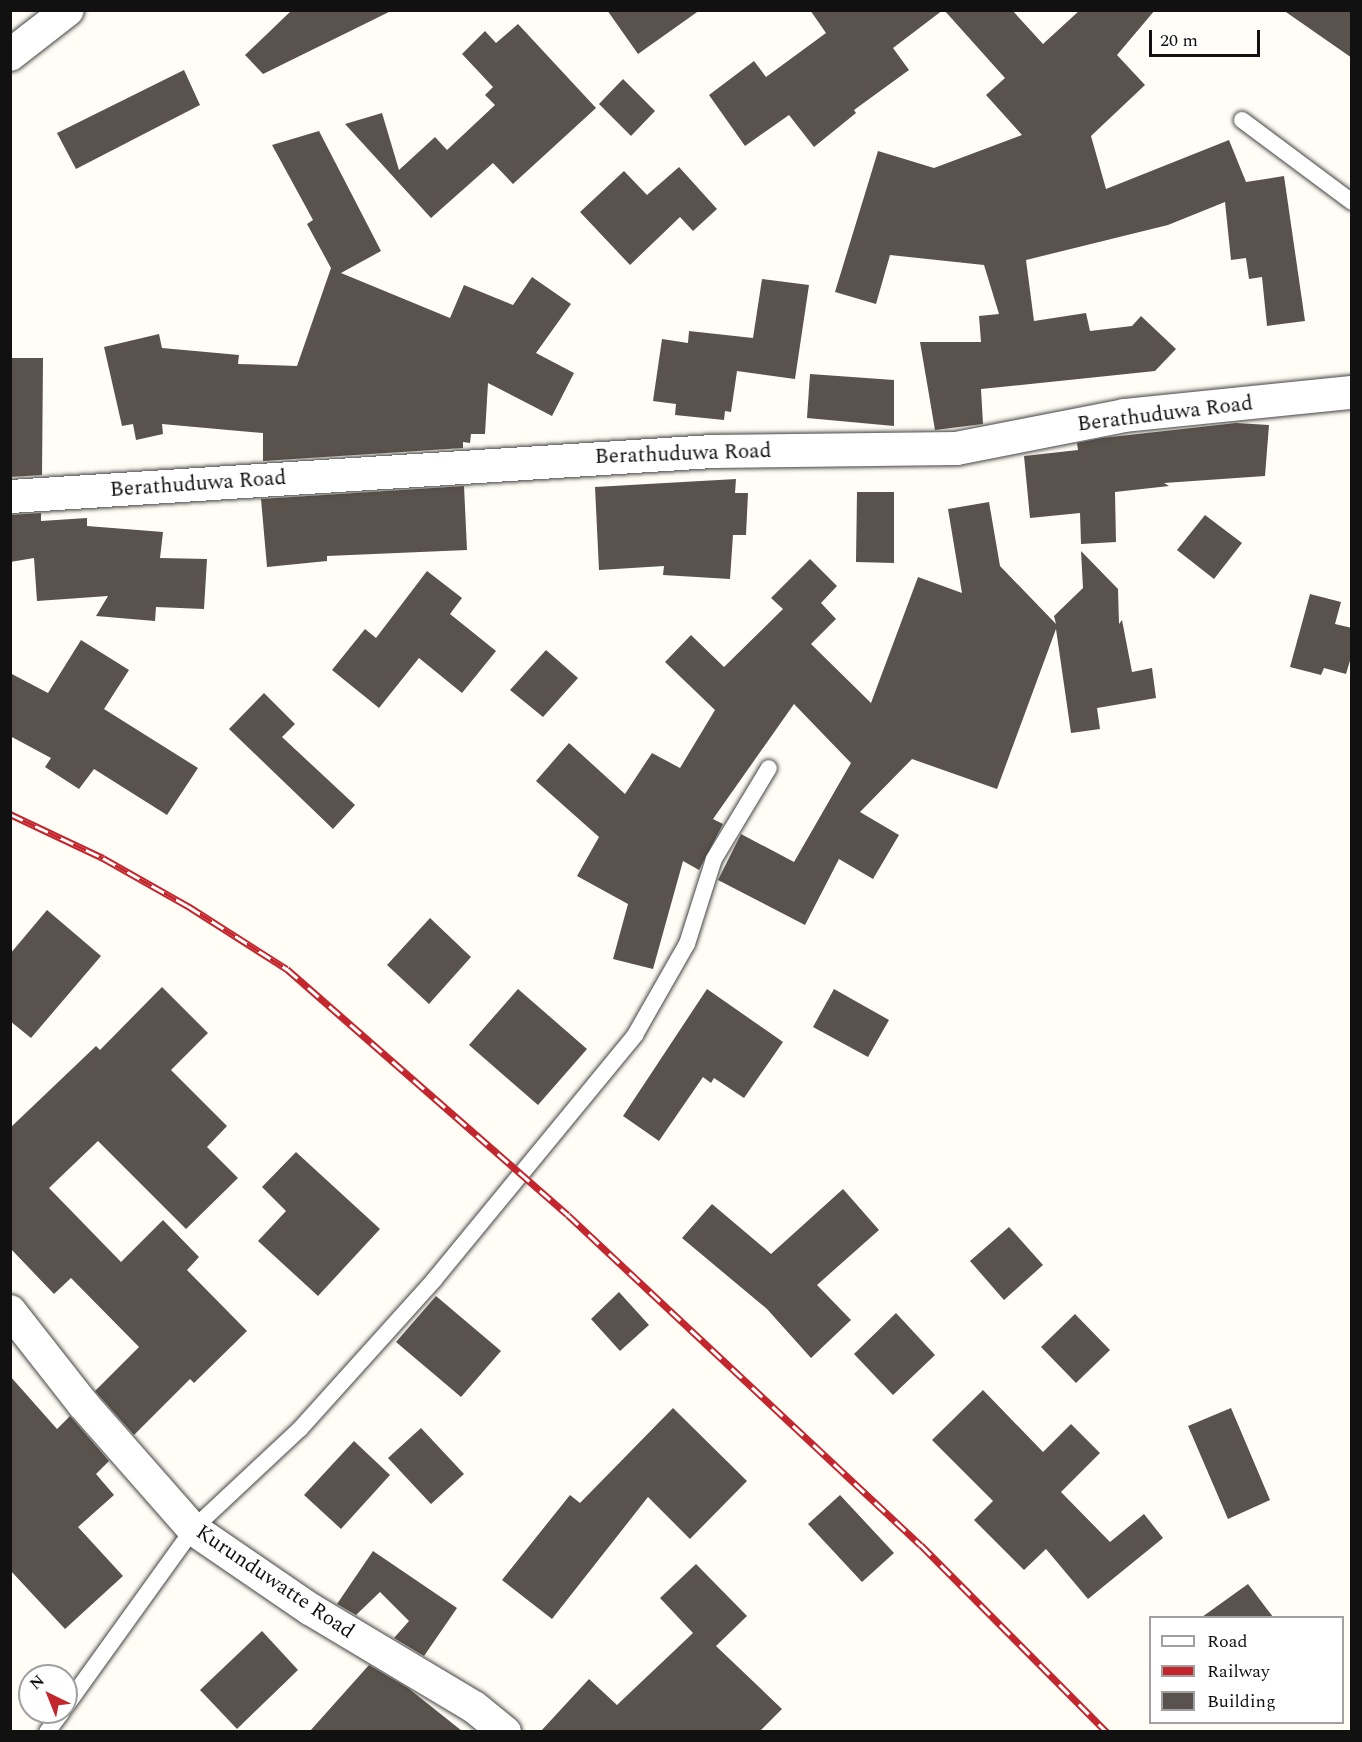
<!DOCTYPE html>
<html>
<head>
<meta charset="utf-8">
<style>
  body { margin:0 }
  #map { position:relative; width:1362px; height:1742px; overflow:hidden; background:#fffdf5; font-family:Spectral,serif }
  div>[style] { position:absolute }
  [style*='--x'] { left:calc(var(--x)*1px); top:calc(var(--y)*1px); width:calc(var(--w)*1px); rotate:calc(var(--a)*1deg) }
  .building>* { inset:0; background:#5a524d }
  .roads { filter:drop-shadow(0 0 2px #444) drop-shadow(0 0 2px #444) }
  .service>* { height:16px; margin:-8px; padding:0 8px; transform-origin:8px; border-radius:8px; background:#fff }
  .minor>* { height:32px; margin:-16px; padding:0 16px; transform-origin:16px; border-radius:16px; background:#fff }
  .tertiary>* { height:33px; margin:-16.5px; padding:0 16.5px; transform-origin:16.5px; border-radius:16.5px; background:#fff }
  .rail>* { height:7px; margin-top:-3.5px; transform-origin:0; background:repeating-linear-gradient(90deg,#fff 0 14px,#c4262e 0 28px); box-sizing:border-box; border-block:2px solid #c4262e }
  span { translate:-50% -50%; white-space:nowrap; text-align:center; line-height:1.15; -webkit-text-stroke:6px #fff; paint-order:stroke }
  .street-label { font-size:21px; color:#111 }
  .frame { position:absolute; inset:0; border:12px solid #111; pointer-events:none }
  .legend { position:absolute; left:1149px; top:1616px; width:195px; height:108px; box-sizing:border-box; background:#fff; border:2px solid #a0a0a0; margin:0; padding:8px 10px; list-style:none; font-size:18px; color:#111 }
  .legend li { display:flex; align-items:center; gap:12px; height:30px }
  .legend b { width:30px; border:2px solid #a0a0a0 }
  .north { position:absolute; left:18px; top:1664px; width:60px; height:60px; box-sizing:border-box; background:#fff; border:2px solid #a0a0a0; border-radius:50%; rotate:317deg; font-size:16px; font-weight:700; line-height:24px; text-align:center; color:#111 }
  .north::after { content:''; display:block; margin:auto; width:21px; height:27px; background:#c4262e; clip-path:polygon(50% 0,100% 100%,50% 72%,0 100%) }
  .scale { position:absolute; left:1149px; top:30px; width:111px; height:27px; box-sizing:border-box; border:3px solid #111; border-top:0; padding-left:8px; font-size:18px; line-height:21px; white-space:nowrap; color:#111; -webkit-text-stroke:4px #fff; paint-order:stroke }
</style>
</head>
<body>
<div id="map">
  <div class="building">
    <div style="clip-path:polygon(292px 10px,393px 10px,263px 74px,245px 55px)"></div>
    <div style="clip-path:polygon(607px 10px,700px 10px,638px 54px)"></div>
    <div style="clip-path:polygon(810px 10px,943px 10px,893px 48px,909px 70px,854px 110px,856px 113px,814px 147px,789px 115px,745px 146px,709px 95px,754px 61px,766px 77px,826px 33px)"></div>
    <div style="clip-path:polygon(944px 10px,1012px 10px,1043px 44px,1080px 10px,1155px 10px,1117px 55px,1145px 85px,1091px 136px,1106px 189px,1229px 140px,1246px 182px,1284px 176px,1305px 321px,1267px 326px,1262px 277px,1249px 279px,1246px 258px,1231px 260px,1225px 202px,1168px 225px,1026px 260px,1034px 321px,1086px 313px,1090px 331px,1132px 326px,1141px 316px,1176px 349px,1155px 371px,981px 389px,983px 424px,935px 430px,920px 342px,981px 342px,979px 316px,999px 314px,984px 265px,890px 255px,876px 304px,835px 292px,878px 151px,934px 168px,1022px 135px,986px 95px,1005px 78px)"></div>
    <div style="clip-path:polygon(1283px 10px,1352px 10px,1352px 58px)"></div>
    <div style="clip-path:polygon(518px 24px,596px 108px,513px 184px,493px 163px,431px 218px,345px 124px,382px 113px,399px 170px,435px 137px,447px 150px,495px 105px,485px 95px,493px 87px,462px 54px,485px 31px,496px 43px)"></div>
    <div style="clip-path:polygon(184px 70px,200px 105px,76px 169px,57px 133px)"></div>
    <div style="clip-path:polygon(623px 79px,655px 111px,631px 136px,599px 104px)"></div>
    <div style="clip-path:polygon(319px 131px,381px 251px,341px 273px,450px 318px,464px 285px,513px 305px,532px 277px,571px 304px,536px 353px,574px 373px,552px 416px,488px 383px,485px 434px,471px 434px,470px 443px,463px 442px,463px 448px,263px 461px,263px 433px,162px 424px,163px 434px,136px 440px,133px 424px,122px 426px,104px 347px,159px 334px,162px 348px,239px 355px,238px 364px,297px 366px,331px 268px,307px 224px,313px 220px,272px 145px)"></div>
    <div style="clip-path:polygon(679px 167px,717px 209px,693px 231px,680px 217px,630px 265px,580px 212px,624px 171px,647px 195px)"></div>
    <div style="clip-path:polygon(762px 279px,809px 285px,795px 379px,737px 371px,731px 412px,725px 411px,724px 420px,675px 415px,676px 404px,653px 401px,662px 339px,688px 343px,689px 331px,753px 338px)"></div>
    <div style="clip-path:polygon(10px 358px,43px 358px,42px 475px,10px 477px)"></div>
    <div style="clip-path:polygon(810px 374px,894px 380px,894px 426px,807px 418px)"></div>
    <div style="clip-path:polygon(1236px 423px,1269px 425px,1265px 476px,1164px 483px,1169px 486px,1115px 492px,1116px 542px,1081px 544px,1080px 513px,1030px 518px,1024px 456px,1078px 450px,1077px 443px,1102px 438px)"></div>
    <div style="clip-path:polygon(736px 479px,735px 493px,748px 493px,746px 535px,733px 535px,730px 579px,663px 575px,664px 566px,599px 570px,595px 487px)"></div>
    <div style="clip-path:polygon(464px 486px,467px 550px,327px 556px,327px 561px,267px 567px,261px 499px)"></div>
    <div style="clip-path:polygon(857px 492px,894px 492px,894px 563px,856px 562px)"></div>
    <div style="clip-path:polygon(989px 502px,1000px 566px,1056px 624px,1054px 616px,1083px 588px,1081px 551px,1118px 589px,1119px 624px,1122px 620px,1132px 672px,1152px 668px,1156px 698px,1097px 708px,1100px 729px,1071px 733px,1056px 629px,997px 789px,912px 759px,860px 812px,899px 835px,873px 879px,839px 859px,805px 925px,718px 880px,741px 834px,794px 862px,851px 763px,794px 704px,713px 819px,723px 824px,699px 870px,683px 861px,653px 969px,613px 959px,628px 904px,577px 876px,599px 837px,536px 781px,569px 743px,625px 794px,652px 753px,680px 768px,715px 710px,665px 662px,691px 635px,724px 667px,783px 609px,771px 598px,810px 559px,837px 586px,821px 603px,836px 619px,811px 644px,871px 703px,918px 577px,962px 593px,948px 509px)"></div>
    <div style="clip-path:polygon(41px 513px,41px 521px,87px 518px,87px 526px,163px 532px,160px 558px,207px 559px,204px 609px,156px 607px,155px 621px,96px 616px,108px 596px,37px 601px,34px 558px,10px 562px,10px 515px)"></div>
    <div style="clip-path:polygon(1205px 515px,1242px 543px,1214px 579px,1177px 550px)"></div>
    <div style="clip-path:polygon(427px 571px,462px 598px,450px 614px,496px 651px,462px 693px,419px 658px,379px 708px,332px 670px,365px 629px,376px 638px)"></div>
    <div style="clip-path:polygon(1310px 594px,1341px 602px,1335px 624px,1352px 628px,1352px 654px,1346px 674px,1324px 668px,1321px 675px,1290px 667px)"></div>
    <div style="clip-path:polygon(81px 640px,129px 670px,104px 709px,198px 768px,167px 815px,94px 769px,79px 789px,45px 767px,51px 758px,10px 736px,10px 673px,48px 693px)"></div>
    <div style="clip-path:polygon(546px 650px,578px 678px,543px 717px,510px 690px)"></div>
    <div style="clip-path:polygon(264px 693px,295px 724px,282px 737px,355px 805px,333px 829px,229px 729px)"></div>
    <div style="clip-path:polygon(47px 910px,101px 956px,31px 1038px,10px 1021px,10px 954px)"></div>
    <div style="clip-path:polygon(430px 918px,471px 957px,429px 1004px,387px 965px)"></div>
    <div style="clip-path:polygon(162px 987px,208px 1033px,171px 1070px,227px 1126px,207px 1147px,238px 1178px,186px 1229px,98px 1141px,49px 1188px,121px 1262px,163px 1220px,199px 1257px,187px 1270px,247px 1331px,194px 1383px,190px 1379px,134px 1435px,95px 1391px,139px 1347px,71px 1278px,54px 1294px,10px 1248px,10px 1128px,96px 1046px,100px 1050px)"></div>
    <div style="clip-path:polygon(518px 989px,587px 1049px,538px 1105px,469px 1045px)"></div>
    <div style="clip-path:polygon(707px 989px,783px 1042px,744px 1098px,714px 1078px,711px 1083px,703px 1077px,659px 1141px,623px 1116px)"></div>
    <div style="clip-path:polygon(834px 989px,889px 1020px,868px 1057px,813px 1027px)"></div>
    <div style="clip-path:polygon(296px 1152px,380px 1229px,318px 1296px,258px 1241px,286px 1211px,262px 1187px)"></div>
    <div style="clip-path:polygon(843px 1189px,879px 1230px,817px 1285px,851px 1320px,811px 1358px,767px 1309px,682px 1238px,712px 1204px,771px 1254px)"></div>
    <div style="clip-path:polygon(1009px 1227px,1043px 1265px,1004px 1300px,970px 1261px)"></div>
    <div style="clip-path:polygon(619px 1292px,649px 1325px,620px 1351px,591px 1319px)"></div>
    <div style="clip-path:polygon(436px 1296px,501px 1351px,461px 1397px,396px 1342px)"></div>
    <div style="clip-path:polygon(896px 1313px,935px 1355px,893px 1395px,854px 1354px)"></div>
    <div style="clip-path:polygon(1075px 1314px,1110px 1350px,1076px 1383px,1041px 1347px)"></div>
    <div style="clip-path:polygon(10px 1376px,57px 1429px,70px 1416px,109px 1461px,96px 1474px,114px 1495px,78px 1527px,123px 1576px,65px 1629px,10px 1570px)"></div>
    <div style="clip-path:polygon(983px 1390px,1043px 1452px,1071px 1424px,1100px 1453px,1061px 1492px,1110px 1542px,1144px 1514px,1163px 1538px,1088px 1599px,1046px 1549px,1024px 1570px,974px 1520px,993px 1501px,932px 1440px)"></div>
    <div style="clip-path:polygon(673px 1408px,747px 1481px,690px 1539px,648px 1497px,552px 1619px,502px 1580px,570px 1495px,580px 1503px)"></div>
    <div style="clip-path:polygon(1231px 1408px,1270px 1500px,1228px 1519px,1188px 1426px)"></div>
    <div style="clip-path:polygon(421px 1428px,464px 1474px,431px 1504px,388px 1458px)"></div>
    <div style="clip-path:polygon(354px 1441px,390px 1475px,341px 1529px,304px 1495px)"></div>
    <div style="clip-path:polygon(840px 1495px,894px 1553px,862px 1582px,808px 1524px)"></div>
    <div style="clip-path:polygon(373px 1551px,457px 1608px,424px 1656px,394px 1638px,409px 1621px,380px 1592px,356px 1615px,337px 1604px)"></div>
    <div style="clip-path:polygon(696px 1564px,747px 1616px,716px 1646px,782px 1709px,760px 1731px,541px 1731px,589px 1679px,617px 1705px,693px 1633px,660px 1598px)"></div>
    <div style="clip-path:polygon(1248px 1584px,1273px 1617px,1202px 1617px)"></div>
    <div style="clip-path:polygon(262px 1631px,298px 1670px,237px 1729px,200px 1690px)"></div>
    <div style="clip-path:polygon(369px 1665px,408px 1688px,462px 1731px,310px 1731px)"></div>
  </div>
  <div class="roads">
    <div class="service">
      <div style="--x:1242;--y:120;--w:137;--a:36.7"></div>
      <div style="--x:66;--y:1706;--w:218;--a:-54.3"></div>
      <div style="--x:193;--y:1529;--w:146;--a:-43.1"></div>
      <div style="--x:300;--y:1429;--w:200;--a:-48"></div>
      <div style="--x:434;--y:1280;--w:317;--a:-50.6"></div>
      <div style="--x:635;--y:1035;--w:105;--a:-60.3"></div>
      <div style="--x:687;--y:944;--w:89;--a:-72.4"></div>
      <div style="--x:714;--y:859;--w:106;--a:-58.9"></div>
      <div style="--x:47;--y:1732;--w:25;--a:-53"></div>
    </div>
    <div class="minor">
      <div style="--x:10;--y:55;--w:73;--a:-37.8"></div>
      <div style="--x:10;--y:1311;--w:118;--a:51.9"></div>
      <div style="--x:83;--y:1404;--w:167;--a:48.7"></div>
      <div style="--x:193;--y:1529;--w:142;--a:34.4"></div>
      <div style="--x:310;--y:1609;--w:191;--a:30.9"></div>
      <div style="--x:474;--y:1707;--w:40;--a:39"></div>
    </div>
    <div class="tertiary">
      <div style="--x:10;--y:496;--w:703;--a:-3.67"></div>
      <div style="--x:712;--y:451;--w:244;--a:-0.7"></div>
      <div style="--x:956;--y:448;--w:171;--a:-11.1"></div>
      <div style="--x:1124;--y:415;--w:229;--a:-5.8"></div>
    </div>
  </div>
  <div class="rail">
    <div style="--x:10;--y:814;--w:103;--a:25.3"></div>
    <div style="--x:103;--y:858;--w:98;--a:29.5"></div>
    <div style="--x:188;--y:906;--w:117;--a:32.5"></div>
    <div style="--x:287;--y:969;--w:373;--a:41.2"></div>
    <div style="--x:568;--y:1215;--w:483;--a:43.1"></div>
    <div style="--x:921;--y:1545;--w:264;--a:45.2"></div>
  </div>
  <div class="street-label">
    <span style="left:1165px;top:414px;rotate:-7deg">Berathuduwa Road</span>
    <span style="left:683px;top:454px;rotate:-2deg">Berathuduwa Road</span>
    <span style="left:198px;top:484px;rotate:-4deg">Berathuduwa Road</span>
    <span style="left:275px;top:1582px;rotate:34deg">Kurunduwatte Road</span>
  </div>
  <div class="frame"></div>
  <ul class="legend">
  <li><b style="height:8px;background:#fff"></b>Road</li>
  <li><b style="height:8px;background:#c4262e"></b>Railway</li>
  <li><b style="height:16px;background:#5a524d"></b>Building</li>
  </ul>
  <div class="north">N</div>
  <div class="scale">20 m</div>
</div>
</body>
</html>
